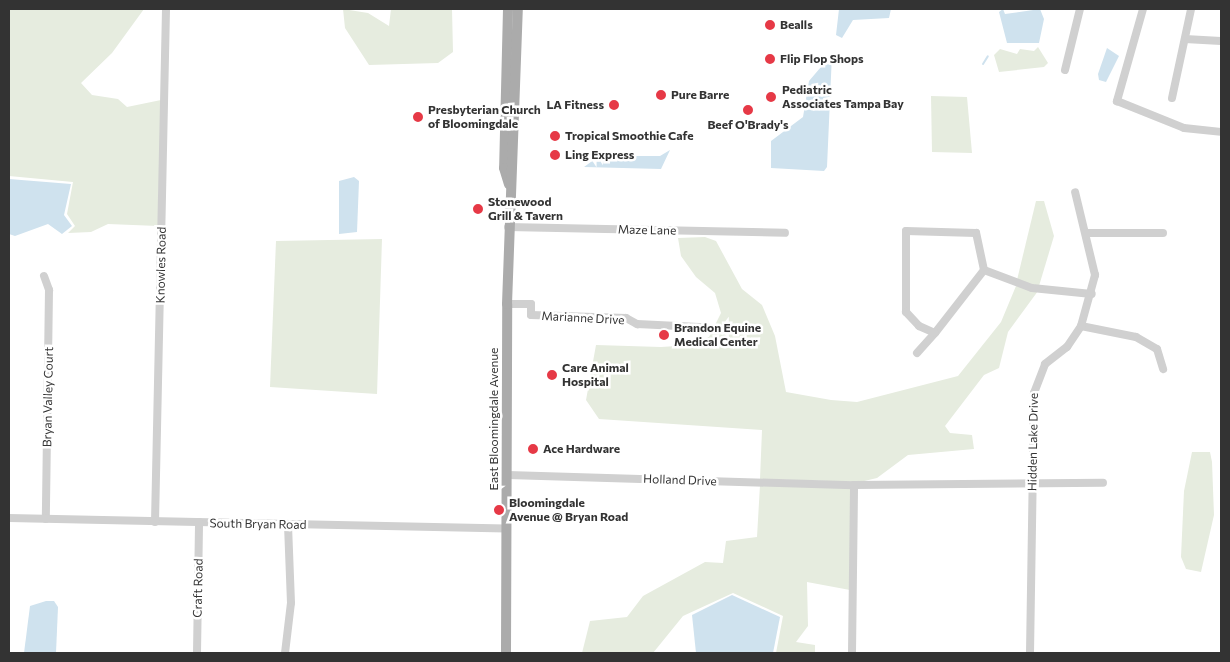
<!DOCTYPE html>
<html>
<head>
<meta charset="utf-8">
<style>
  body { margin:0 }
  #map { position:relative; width:1230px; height:662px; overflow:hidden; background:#fff; font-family:Commissioner,sans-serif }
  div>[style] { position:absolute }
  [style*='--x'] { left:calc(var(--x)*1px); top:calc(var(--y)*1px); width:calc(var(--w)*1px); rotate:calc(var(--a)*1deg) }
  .green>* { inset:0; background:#e6ecdf }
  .water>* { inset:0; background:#cfe2ee }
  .stream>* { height:2px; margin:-1px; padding:0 1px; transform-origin:1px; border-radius:1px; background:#cfe2ee }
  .minor>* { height:8px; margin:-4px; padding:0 4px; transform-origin:4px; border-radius:4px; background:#d0d0d0 }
  .major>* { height:10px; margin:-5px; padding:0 5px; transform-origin:5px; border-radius:5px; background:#ababab }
  .dots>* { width:14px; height:14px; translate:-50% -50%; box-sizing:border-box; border:2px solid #fff; border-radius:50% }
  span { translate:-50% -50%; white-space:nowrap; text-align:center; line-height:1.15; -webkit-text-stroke:5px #fff; paint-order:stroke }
  .poi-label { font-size:12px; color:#333; font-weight:700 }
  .left { translate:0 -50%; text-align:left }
  .right { translate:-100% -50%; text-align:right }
  .street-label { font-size:12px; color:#333 }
  .frame { position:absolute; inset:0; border:10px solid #333; pointer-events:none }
</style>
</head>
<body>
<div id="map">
  <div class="green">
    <div style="clip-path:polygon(9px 9px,144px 9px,112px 53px,81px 83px,92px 95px,118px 99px,127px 107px,161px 100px,158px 226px,108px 224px,91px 232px,68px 233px,75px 226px,67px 214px,73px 182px,9px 176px)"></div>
    <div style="clip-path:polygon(343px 9px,368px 13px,389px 26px,391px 9px,452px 9px,453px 52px,438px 63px,369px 65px,345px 28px)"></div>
    <div style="clip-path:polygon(1038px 47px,1048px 63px,1044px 67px,999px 72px,994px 55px,1000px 49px,1017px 54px,1020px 49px,1034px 51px)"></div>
    <div style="clip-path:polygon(931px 96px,967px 97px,972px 153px,932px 152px)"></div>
    <div style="clip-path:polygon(1036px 201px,1044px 201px,1054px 236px,1039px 286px,1017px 280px)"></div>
    <div style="clip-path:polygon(705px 237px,716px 241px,742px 289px,762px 305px,775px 336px,786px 392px,831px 400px,857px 402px,958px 376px,1001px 322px,1016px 286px,1038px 291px,1008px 332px,999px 368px,984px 375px,945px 426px,950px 433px,972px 435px,974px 449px,908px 455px,877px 478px,860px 482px,760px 479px,762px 430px,599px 419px,586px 400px,596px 345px,661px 347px,692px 345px,709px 337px,721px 313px,715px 293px,696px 277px,681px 256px,678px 238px)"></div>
    <div style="clip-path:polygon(382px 239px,377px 394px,270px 387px,276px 241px)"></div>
    <div style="clip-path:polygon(1192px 452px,1210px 452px,1212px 462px,1214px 515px,1201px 572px,1186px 569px,1181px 557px,1184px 491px)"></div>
    <div style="clip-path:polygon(760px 485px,851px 488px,850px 590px,807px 582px,808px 626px,796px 642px,815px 645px,815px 653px,776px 653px,783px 616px,733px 593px,683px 616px,653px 653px,582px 653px,590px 621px,627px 617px,643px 596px,705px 562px,723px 563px,726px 541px,757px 537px)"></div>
  </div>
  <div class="water">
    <div style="clip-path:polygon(839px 9px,891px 9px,889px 18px,853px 20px,842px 38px,836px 35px)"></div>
    <div style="clip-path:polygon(1003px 9px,1005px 14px,1040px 9px,1044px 19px,1039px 43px,1007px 43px,999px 12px)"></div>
    <div style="clip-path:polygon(1107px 48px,1119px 56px,1106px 82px,1099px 80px,1098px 74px)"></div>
    <div style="clip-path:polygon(832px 54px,827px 167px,824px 171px,771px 168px,771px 141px,803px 117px,809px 81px)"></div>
    <div style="clip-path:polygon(670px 150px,661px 169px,584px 167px,599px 156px,660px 156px)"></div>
    <div style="clip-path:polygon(354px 177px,359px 181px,357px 232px,339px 234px,339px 181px)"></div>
    <div style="clip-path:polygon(9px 179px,71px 184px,64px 215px,72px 226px,62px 234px,48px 224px,15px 236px,9px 234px)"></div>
    <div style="clip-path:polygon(732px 595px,780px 617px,773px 653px,696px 653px,692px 615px)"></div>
    <div style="clip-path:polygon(46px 601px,54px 601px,58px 607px,56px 653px,24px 653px,30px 606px)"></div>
  </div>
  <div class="stream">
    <div style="--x:983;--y:64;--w:9;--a:-58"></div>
  </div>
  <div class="minor">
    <div style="--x:1143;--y:9;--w:96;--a:105.8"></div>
    <div style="--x:1117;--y:101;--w:72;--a:21.9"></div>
    <div style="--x:1184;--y:128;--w:37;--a:6"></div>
    <div style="--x:1185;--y:39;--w:36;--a:3"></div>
    <div style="--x:1065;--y:70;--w:63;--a:-76.2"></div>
    <div style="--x:1172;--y:98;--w:91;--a:-77.9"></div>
    <div style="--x:508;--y:227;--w:277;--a:1.2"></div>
    <div style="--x:1087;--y:233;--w:76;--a:0"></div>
    <div style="--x:984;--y:270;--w:51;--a:20.6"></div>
    <div style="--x:1032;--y:288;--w:60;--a:5.7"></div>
    <div style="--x:44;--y:276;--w:15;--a:70"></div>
    <div style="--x:49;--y:290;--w:229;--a:90.8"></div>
    <div style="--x:507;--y:304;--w:24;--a:0"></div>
    <div style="--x:531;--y:304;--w:11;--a:90"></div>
    <div style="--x:531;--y:315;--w:95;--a:1.8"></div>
    <div style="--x:626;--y:318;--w:13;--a:29"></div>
    <div style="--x:637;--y:324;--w:62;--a:2.8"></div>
    <div style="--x:1081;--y:326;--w:56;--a:11.3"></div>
    <div style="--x:1136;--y:337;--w:24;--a:30"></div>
    <div style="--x:1157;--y:349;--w:21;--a:73"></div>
    <div style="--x:917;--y:353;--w:27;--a:-48"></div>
    <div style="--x:935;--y:333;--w:80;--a:-52.1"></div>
    <div style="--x:984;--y:270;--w:38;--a:-102"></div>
    <div style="--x:976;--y:233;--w:70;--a:-178.4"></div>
    <div style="--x:906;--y:231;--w:81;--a:90"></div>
    <div style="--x:906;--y:312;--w:19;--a:47"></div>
    <div style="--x:919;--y:326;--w:17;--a:24"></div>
    <div style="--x:507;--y:475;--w:347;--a:1.7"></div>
    <div style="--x:854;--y:485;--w:249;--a:-0.5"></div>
    <div style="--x:9;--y:518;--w:497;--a:1.2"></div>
    <div style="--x:155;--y:522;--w:513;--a:-88.77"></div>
    <div style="--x:197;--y:653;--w:131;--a:-89.1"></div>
    <div style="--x:285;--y:653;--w:50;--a:-83.2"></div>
    <div style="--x:291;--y:603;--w:79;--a:-92.2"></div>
    <div style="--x:852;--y:653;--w:168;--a:-89.3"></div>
    <div style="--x:1030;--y:653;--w:260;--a:-89.1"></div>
    <div style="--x:1034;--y:393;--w:31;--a:-69"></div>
    <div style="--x:1045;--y:364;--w:28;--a:-38"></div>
    <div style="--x:1067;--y:347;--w:25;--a:-56"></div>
    <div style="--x:1081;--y:326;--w:53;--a:-74.6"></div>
    <div style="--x:1095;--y:275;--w:85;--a:-103.5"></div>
  </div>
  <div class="major">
    <div style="--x:508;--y:9;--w:159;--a:91.4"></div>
    <div style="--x:504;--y:168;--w:17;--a:73"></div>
    <div style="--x:506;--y:653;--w:349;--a:-89.8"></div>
    <div style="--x:507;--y:304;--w:295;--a:-87.9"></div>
  </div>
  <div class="dots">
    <div style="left:770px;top:25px;background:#e63946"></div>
    <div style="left:770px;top:59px;background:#e63946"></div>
    <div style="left:661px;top:95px;background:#e63946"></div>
    <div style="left:771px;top:97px;background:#e63946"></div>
    <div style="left:614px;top:105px;background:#e63946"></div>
    <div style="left:748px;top:110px;background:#e63946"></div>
    <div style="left:418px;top:117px;background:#e63946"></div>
    <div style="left:555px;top:136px;background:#e63946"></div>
    <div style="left:555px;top:155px;background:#e63946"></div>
    <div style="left:478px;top:209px;background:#e63946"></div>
    <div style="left:664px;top:335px;background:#e63946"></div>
    <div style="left:552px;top:375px;background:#e63946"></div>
    <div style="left:533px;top:449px;background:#e63946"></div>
    <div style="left:499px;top:510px;background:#e63946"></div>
  </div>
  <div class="poi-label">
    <span class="left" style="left:780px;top:25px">Bealls</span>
    <span class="left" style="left:780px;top:59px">Flip Flop Shops</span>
    <span class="left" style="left:782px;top:97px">Pediatric<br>Associates Tampa Bay</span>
    <span class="left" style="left:671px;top:95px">Pure Barre</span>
    <span class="right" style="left:604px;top:105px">LA Fitness</span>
    <span class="left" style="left:428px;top:117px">Presbyterian Church<br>of Bloomingdale</span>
    <span style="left:748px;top:125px">Beef O'Brady's</span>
    <span class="left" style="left:565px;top:136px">Tropical Smoothie Cafe</span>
    <span class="left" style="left:565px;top:155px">Ling Express</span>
    <span class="left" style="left:488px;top:209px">Stonewood<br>Grill &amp; Tavern</span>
    <span class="left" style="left:674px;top:335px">Brandon Equine<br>Medical Center</span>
    <span class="left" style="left:562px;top:375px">Care Animal<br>Hospital</span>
    <span class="left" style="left:543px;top:449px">Ace Hardware</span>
    <span class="left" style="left:509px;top:510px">Bloomingdale<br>Avenue @ Bryan Road</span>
  </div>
  <div class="street-label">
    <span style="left:647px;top:230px;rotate:1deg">Maze Lane</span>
    <span style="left:161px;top:265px;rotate:-89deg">Knowles Road</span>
    <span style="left:583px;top:318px;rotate:3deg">Marianne Drive</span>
    <span style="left:48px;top:397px;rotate:-89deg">Bryan Valley Court</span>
    <span style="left:494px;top:419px;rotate:-90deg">East Bloomingdale Avenue</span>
    <span style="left:1033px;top:442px;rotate:-89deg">Hidden Lake Drive</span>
    <span style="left:680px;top:480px;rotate:2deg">Holland Drive</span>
    <span style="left:258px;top:524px;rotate:1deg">South Bryan Road</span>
    <span style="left:198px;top:588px;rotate:-89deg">Craft Road</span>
  </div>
  <div class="frame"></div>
</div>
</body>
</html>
